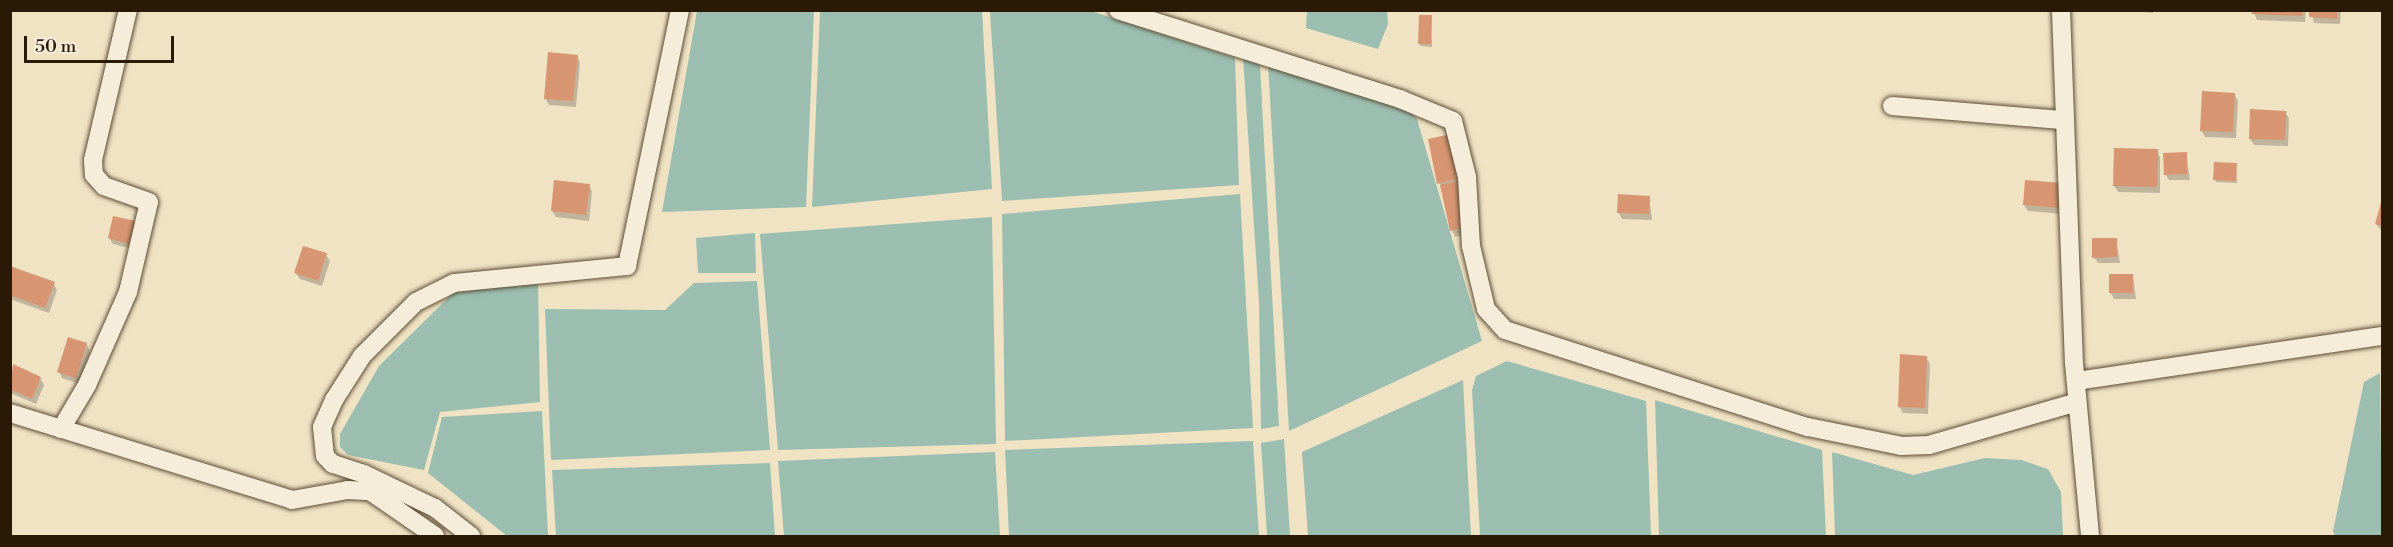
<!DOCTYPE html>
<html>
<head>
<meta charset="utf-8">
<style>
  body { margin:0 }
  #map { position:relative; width:2393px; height:547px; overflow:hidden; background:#f0e3c4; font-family:"Libre Bodoni",serif }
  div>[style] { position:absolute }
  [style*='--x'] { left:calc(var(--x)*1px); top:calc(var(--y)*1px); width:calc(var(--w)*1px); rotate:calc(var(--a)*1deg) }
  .water>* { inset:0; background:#9bbeb0 }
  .shadow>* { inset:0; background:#0003 }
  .building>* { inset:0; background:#d89572 }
  .roads { filter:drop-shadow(0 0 2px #5b4c35) drop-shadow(0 0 2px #5b4c35) }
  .street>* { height:18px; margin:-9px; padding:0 9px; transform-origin:9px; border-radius:9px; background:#f5edd9 }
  span { translate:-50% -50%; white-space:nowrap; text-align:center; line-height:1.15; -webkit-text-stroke:4.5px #f5edd9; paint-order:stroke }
  .frame { position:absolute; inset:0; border:12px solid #291905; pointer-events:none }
  .scale { position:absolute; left:24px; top:36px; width:150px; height:27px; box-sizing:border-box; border:3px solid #291905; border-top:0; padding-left:8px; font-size:18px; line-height:21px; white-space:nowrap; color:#291905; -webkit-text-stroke:4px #f5edd9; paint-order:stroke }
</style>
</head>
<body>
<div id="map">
  <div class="water">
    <div style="clip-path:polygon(697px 11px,814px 11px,806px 207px,662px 212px)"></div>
    <div style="clip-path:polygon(820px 11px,982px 11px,992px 189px,812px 207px)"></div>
    <div style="clip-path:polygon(990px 11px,1091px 11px,1235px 58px,1239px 185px,1002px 201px)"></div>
    <div style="clip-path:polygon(1307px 11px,1387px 11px,1388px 24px,1378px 49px,1306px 28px)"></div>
    <div style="clip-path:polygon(1243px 57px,1260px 65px,1279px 426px,1261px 429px,1259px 302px)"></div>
    <div style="clip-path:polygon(1268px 63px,1402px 104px,1417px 119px,1482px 341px,1289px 431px)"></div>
    <div style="clip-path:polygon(1240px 194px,1253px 428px,1005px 441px,1002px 214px)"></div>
    <div style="clip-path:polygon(992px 217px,996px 444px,778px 450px,760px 234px)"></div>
    <div style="clip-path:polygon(755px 233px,756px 273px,698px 273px,696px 238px)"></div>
    <div style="clip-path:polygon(757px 281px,770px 450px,551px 460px,545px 309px,665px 310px,694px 283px)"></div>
    <div style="clip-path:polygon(538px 284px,540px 402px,440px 412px,424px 470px,348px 455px,340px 447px,340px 434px,379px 366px,456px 290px)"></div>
    <div style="clip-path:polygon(1507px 361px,1646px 401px,1651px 536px,1480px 536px,1472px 390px,1476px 376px)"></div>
    <div style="clip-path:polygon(2380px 373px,2382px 536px,2335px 536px,2333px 531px,2364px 382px)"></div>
    <div style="clip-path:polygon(1463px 380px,1471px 536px,1308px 536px,1302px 452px)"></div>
    <div style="clip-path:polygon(1655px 400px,1822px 450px,1826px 536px,1659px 536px)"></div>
    <div style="clip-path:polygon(542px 411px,548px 536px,507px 536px,428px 473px,442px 417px)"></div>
    <div style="clip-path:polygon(1284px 439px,1290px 536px,1267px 536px,1261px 443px)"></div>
    <div style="clip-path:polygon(1253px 441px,1259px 536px,1009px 536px,1005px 450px)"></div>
    <div style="clip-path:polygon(995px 452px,1000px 536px,784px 536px,778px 461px)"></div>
    <div style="clip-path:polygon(1832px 452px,1913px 475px,1985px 458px,2021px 460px,2048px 469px,2061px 492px,2063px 536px,1835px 536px)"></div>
    <div style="clip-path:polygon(770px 463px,775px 536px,556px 536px,552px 470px)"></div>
  </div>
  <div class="shadow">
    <div style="clip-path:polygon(2123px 10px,2153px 10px,2153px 13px)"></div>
    <div style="clip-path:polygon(2253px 10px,2306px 10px,2305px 22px,2257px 20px)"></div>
    <div style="clip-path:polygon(2311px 10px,2341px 10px,2340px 24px,2314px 23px)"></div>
    <div style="clip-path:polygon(1431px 17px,1432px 47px,1421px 46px,1419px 44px)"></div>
    <div style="clip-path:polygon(577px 56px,580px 63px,576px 107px,549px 105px,545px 98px)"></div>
    <div style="clip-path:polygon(2234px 94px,2238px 101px,2236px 138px,2205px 137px,2201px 130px)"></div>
    <div style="clip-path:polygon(2285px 112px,2289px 118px,2288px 146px,2254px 145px,2250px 139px)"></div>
    <div style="clip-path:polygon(1429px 141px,1468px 184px,1458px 186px,1470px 233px,1455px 237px,1452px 230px)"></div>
    <div style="clip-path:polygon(2157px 150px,2160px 157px,2160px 193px,2118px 192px,2114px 185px)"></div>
    <div style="clip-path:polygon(2186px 154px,2190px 180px,2169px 180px,2165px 174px)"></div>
    <div style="clip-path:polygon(2236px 164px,2237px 183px,2216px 182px,2215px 179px)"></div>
    <div style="clip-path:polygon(2060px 184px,2062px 214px,2028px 211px,2024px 205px)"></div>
    <div style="clip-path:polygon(589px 185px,592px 192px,589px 221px,556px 217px,552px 211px)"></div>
    <div style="clip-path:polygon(1649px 197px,1652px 220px,1622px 219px,1619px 213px)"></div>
    <div style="clip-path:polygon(2382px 203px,2382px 231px,2376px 224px)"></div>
    <div style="clip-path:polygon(114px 218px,133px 249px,113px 244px,109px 238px)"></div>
    <div style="clip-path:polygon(2116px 239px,2120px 263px,2098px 263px,2094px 257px)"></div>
    <div style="clip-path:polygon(326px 255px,330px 261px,322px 286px,300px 279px,296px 273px)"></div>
    <div style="clip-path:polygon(10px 268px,54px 284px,57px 290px,49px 313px,10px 299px)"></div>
    <div style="clip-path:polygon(2133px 276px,2136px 299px,2114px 299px,2110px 292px)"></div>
    <div style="clip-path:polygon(69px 339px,87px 345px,90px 351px,80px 384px,62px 378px,59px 371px)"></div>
    <div style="clip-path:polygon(1926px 357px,1930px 364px,1928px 414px,1903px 413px,1899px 406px)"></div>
    <div style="clip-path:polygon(14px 366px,40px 378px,44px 385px,36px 404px,10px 393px)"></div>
  </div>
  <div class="building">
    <div style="clip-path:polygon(2252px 10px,2303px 10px,2302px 16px,2252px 14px)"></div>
    <div style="clip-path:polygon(2309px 10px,2337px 10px,2337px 19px,2309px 17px)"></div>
    <div style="clip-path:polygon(1419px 15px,1432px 15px,1431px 44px,1418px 44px)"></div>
    <div style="clip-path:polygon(548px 52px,578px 55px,573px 101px,544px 99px)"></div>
    <div style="clip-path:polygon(2202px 91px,2235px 93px,2233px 132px,2200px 131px)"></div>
    <div style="clip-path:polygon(2250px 109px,2286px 111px,2285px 140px,2249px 139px)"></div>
    <div style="clip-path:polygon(1456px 133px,1465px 177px,1437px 184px,1428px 139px)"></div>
    <div style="clip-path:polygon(2114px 148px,2158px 149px,2157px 187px,2113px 186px)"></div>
    <div style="clip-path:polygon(2187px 152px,2187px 174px,2164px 175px,2163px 153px)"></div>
    <div style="clip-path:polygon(2214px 162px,2237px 163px,2236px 181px,2213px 180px)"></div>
    <div style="clip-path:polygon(554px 180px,590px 184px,586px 215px,551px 211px)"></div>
    <div style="clip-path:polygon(2025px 180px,2061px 183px,2059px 208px,2023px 205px)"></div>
    <div style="clip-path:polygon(1457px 181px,1468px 227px,1450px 231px,1440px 185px)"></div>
    <div style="clip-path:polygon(1618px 194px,1650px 196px,1649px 214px,1617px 213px)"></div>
    <div style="clip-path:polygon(2382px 199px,2382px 226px,2375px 224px)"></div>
    <div style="clip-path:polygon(113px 216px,136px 221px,130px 244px,108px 238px)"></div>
    <div style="clip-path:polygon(2092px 238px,2117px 238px,2117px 257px,2092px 258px)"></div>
    <div style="clip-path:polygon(303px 246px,327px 253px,318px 281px,294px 273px)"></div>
    <div style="clip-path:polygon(10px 266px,55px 282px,45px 308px,10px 295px)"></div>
    <div style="clip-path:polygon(2109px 274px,2133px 274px,2133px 293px,2109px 293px)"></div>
    <div style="clip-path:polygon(68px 337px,87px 343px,76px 378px,57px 372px)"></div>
    <div style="clip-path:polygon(1900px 354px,1927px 356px,1925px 408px,1898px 407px)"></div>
    <div style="clip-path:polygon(13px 364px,41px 377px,32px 399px,10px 389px)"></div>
  </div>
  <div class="roads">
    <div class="street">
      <div style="--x:1118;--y:10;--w:296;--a:17.5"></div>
      <div style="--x:1400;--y:99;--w:57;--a:22.5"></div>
      <div style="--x:1453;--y:121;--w:58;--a:76"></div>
      <div style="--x:1467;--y:177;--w:69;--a:86.7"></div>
      <div style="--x:1471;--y:246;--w:65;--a:76.6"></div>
      <div style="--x:1486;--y:309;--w:28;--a:48"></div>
      <div style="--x:1505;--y:330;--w:318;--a:17.8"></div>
      <div style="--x:1808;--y:427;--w:95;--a:11.5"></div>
      <div style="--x:1901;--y:446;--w:28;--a:-2"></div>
      <div style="--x:1929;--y:445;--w:154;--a:-16.2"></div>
      <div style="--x:2061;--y:10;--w:353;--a:87.9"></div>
      <div style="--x:2074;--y:363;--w:174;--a:84.7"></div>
      <div style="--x:1892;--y:106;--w:173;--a:4.7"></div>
      <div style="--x:2076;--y:381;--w:309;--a:-8.4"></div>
      <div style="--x:10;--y:413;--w:295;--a:17.1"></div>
      <div style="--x:292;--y:500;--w:57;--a:-10.1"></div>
      <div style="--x:348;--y:490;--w:22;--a:3"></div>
      <div style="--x:370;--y:491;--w:79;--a:34.7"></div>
      <div style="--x:61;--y:429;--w:51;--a:-59.4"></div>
      <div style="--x:87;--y:385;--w:102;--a:-66.2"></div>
      <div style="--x:128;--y:292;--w:92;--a:-76.9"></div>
      <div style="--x:149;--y:202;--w:48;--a:-160.4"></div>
      <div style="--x:104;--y:186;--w:15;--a:-132"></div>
      <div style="--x:94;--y:175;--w:15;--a:-94"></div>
      <div style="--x:93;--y:160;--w:154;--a:-76.9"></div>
      <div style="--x:471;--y:536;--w:46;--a:-142.1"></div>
      <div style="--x:435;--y:508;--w:79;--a:-154.4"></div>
      <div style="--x:364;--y:474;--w:33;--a:-162"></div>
      <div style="--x:333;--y:464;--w:11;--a:-135"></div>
      <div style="--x:325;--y:456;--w:29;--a:-96"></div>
      <div style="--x:322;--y:427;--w:30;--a:-66"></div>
      <div style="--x:334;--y:400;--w:52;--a:-57.5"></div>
      <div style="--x:362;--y:356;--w:76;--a:-45"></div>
      <div style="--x:416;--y:302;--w:42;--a:-26.6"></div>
      <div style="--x:454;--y:283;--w:174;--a:-5.6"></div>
      <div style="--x:627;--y:266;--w:261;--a:-78.3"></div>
    </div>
  </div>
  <div class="frame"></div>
  <div class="scale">50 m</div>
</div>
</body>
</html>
